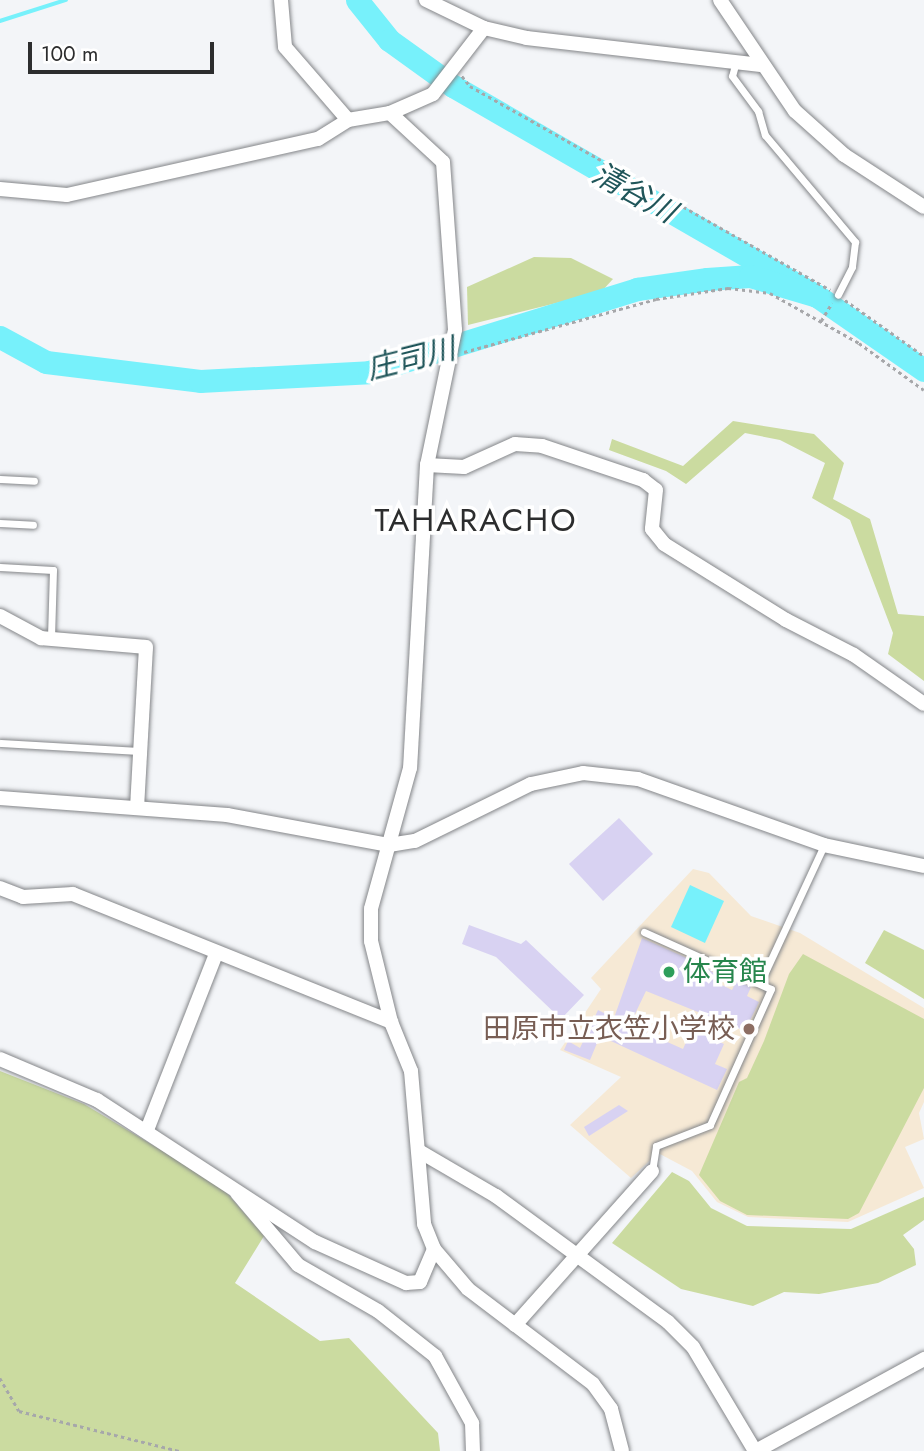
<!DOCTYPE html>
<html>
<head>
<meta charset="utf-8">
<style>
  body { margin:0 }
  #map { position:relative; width:924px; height:1451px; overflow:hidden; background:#f3f5f8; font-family:Jost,"Noto Sans JP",sans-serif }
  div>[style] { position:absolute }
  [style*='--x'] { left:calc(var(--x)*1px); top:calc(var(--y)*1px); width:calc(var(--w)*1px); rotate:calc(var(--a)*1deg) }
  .education>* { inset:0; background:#f6e9d5 }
  .green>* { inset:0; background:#cbdba0 }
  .water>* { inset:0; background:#77f1fb }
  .stream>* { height:3.5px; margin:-1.75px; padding:0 1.75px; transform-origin:1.75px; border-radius:1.75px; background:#77f1fb }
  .river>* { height:23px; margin:-11.5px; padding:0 11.5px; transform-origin:11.5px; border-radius:11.5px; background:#77f1fb }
  .building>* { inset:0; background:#d8d2f2 }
  .path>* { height:2.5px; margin-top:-1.25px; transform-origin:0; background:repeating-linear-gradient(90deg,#a6a7aa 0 3.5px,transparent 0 7px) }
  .roads { filter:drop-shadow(0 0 2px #848689) drop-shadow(0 0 2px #848689) }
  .lane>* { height:7px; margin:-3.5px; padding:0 3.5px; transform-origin:3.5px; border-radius:3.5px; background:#fff }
  .street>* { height:14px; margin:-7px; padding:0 7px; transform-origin:7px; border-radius:7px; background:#fff }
  .dots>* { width:19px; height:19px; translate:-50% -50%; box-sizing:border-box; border:4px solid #fff; border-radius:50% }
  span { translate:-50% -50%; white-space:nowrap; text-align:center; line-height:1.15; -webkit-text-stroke:7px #fff; paint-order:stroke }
  .leisure-label { font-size:28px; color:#27864d }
  .left { translate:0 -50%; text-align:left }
  .education-label { font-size:28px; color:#785e54 }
  .right { translate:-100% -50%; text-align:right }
  .water-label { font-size:30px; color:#20565a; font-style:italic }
  .quarter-label { font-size:32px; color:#2c2d2e; letter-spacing:2px }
  .scale { position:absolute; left:28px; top:42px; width:186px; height:32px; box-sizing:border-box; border:4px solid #2c2d2e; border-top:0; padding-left:9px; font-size:21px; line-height:24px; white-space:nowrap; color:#2c2d2e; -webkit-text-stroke:5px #fff; paint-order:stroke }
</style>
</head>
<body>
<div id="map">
  <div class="education">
    <div style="clip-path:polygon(693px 869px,709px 873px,751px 916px,800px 933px,924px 1008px,924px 1102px,919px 1113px,924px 1139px,905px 1147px,924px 1188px,848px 1222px,748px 1217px,717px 1202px,692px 1171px,658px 1153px,631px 1178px,570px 1125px,621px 1077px,560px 1050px,601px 989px,591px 978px)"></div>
  </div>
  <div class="green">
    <div style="clip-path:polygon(534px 257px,571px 258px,613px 279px,601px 292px,468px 325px,467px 287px)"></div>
    <div style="clip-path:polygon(733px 421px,814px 434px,844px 463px,833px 499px,870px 519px,898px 614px,924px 616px,924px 681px,888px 654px,893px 633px,850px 520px,812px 498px,825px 463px,780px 440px,745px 433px,686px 484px,666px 471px,609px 450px,612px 439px,683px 466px)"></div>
    <div style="clip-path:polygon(884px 930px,924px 950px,924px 999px,865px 963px)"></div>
    <div style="clip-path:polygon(803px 954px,924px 1019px,924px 1088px,859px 1213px,848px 1219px,747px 1215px,720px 1201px,699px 1175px,739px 1082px,747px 1078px,764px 1041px,789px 974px)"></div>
    <div style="clip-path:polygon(0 1071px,84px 1104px,221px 1186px,264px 1236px,235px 1283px,320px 1341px,349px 1338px,438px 1433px,440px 1451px,0 1451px)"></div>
    <div style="clip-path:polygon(672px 1172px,689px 1181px,711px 1208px,747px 1226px,851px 1229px,924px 1197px,924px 1220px,903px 1235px,914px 1249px,916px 1265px,878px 1283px,819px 1294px,784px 1292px,753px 1306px,681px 1289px,612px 1243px)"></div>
  </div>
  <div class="water">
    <div style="clip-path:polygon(690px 885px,724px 901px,705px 943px,671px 927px)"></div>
  </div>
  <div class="stream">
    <div style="--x:0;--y:21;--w:69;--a:-17.7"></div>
  </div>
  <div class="river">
    <div style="--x:357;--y:0;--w:51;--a:51.3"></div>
    <div style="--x:389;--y:40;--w:79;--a:35.7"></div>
    <div style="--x:453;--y:86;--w:420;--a:30"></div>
    <div style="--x:817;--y:296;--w:130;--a:34.7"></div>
    <div style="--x:0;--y:337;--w:52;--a:28.5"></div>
    <div style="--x:46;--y:362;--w:155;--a:7"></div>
    <div style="--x:200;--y:381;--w:169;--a:-3"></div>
    <div style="--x:369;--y:372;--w:281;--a:-17.2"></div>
    <div style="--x:637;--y:289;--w:71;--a:-8.1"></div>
    <div style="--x:707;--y:279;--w:43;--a:-4"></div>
    <div style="--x:750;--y:276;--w:70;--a:16.6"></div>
  </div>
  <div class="building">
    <div style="clip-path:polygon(619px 818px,653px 854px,603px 901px,569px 864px)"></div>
    <div style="clip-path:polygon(469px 925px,521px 944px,526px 940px,584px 995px,561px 1019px,496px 957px,462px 944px)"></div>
    <div style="clip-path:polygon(642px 938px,705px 966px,716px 975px,714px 981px,732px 990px,737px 980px,751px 987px,747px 996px,759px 1002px,745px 1031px,646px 991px,634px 1016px,640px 1018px,636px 1028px,683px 1049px,692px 1029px,724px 1044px,715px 1064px,727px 1069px,717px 1090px,600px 1036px,590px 1060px,564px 1050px,568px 1041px,580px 1048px,598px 1010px,614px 1018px)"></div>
    <div style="clip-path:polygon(619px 1105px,628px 1111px,589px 1136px,584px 1127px)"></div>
  </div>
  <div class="path">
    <div style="--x:462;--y:76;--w:13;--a:51"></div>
    <div style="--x:470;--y:86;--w:414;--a:29.5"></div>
    <div style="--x:845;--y:300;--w:97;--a:35.3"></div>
    <div style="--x:821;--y:321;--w:21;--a:-59"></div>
    <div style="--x:464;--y:352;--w:199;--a:-15.4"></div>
    <div style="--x:656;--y:299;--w:73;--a:-8.7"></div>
    <div style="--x:728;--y:288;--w:42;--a:6.8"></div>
    <div style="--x:770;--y:293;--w:102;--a:29.3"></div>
    <div style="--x:859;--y:343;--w:80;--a:35.9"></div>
    <div style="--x:0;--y:1378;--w:38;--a:60"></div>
    <div style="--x:19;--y:1411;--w:166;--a:14"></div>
  </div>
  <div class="roads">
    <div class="lane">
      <div style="--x:735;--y:65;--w:11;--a:105"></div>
      <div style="--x:732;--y:76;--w:44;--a:53.4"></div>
      <div style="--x:758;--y:111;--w:25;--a:74"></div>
      <div style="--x:765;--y:135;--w:140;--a:49.9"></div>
      <div style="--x:855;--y:242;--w:25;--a:97"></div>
      <div style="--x:852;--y:267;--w:31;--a:117"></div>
      <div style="--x:0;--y:479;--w:34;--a:3"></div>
      <div style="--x:0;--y:523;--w:33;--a:3"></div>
      <div style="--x:0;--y:567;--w:53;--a:3.2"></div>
      <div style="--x:53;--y:570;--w:68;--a:91.7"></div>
      <div style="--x:0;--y:743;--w:140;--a:3.3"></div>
      <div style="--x:644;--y:932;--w:139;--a:24.2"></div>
      <div style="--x:771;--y:989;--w:149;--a:114.2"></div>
      <div style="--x:710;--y:1125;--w:58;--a:158.7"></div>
      <div style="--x:656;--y:1146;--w:25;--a:99"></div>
      <div style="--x:760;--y:983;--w:152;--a:-65.1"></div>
    </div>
    <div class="street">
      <div style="--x:281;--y:0;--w:47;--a:85.1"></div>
      <div style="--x:285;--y:47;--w:96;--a:49.2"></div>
      <div style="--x:426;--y:0;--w:64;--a:25.8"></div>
      <div style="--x:484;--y:28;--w:44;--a:13.1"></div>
      <div style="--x:527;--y:38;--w:237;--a:6.6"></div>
      <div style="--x:720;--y:0;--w:134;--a:56"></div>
      <div style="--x:795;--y:111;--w:66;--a:41.9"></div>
      <div style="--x:844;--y:155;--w:95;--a:33"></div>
      <div style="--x:390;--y:113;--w:72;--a:42.8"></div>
      <div style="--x:443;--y:162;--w:168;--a:85.9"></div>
      <div style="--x:455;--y:330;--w:138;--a:101.7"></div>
      <div style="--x:427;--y:465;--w:303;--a:93.2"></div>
      <div style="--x:410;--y:768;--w:146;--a:105.5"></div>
      <div style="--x:371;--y:909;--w:32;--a:90"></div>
      <div style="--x:371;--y:941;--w:83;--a:76.1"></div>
      <div style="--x:391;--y:1022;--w:53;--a:67.8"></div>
      <div style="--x:411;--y:1071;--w:154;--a:85.1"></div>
      <div style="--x:424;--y:1224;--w:27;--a:68"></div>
      <div style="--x:434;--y:1249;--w:52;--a:49.6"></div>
      <div style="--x:468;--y:1289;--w:157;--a:37.2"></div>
      <div style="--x:593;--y:1384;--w:31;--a:54"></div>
      <div style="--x:611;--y:1409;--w:43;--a:75.3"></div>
      <div style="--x:0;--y:189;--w:67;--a:5.1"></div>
      <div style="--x:67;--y:195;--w:257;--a:-12.6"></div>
      <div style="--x:318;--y:139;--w:36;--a:-32"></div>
      <div style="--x:348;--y:120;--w:43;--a:-9.5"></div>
      <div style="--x:390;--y:113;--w:47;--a:-23.8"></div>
      <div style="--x:433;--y:94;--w:83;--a:-52.3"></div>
      <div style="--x:427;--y:465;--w:37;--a:3"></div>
      <div style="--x:464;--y:467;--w:56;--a:-24.3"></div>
      <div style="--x:515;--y:444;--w:27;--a:4"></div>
      <div style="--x:542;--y:446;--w:107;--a:18.6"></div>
      <div style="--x:643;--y:480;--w:16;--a:38"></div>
      <div style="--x:656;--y:490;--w:39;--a:96"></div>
      <div style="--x:652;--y:529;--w:19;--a:51"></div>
      <div style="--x:664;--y:544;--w:144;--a:31.9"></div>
      <div style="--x:786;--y:620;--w:76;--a:27.2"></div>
      <div style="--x:854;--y:655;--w:85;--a:35"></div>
      <div style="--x:0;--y:616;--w:47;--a:28.2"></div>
      <div style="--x:41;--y:638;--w:105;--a:4.9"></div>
      <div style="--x:146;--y:647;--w:159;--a:93.2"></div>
      <div style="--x:0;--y:798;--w:228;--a:4.3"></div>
      <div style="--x:227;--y:815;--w:165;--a:10.5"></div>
      <div style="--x:389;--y:845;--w:26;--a:-9"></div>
      <div style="--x:415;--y:841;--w:129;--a:-26.2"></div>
      <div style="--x:531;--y:784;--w:53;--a:-11.9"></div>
      <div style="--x:583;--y:773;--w:55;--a:6.2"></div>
      <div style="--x:638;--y:779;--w:197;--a:19.5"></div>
      <div style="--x:824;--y:845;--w:102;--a:11.9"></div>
      <div style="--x:0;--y:888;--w:25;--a:21"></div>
      <div style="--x:23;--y:897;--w:50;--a:-3.4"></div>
      <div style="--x:73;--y:894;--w:343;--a:21.9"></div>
      <div style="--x:0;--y:1059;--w:105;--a:22.9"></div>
      <div style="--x:97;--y:1100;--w:260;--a:33.1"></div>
      <div style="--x:315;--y:1242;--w:100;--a:24.3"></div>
      <div style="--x:406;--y:1283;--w:14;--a:-4"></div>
      <div style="--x:420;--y:1282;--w:36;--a:-67"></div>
      <div style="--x:147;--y:1130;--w:189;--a:-68.6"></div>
      <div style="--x:419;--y:1151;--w:89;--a:30.3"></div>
      <div style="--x:496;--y:1196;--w:213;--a:36.2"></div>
      <div style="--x:668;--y:1322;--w:35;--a:45"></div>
      <div style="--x:693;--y:1347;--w:121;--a:59.2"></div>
      <div style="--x:237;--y:1193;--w:94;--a:49.7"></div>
      <div style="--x:298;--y:1265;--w:92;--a:29.9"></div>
      <div style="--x:378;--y:1311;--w:73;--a:38.3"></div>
      <div style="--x:435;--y:1356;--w:77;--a:61.1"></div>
      <div style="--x:472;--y:1423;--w:28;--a:88"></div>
      <div style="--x:515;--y:1325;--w:206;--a:-48.3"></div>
      <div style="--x:756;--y:1451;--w:192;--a:-28.7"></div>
    </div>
  </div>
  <div class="dots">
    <div style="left:669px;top:972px;background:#2e9e5b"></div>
    <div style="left:749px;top:1029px;background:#8d6e63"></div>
  </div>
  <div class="leisure-label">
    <span class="left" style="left:683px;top:972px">体育館</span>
  </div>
  <div class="education-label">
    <span class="right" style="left:735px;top:1029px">田原市立衣笠小学校</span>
  </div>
  <div class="water-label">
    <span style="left:634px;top:193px;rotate:29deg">清谷川</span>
    <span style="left:411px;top:359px;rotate:-14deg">庄司川</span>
  </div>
  <div class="quarter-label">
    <span style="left:476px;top:520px">TAHARACHO</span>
  </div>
  <div class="scale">100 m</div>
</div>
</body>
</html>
